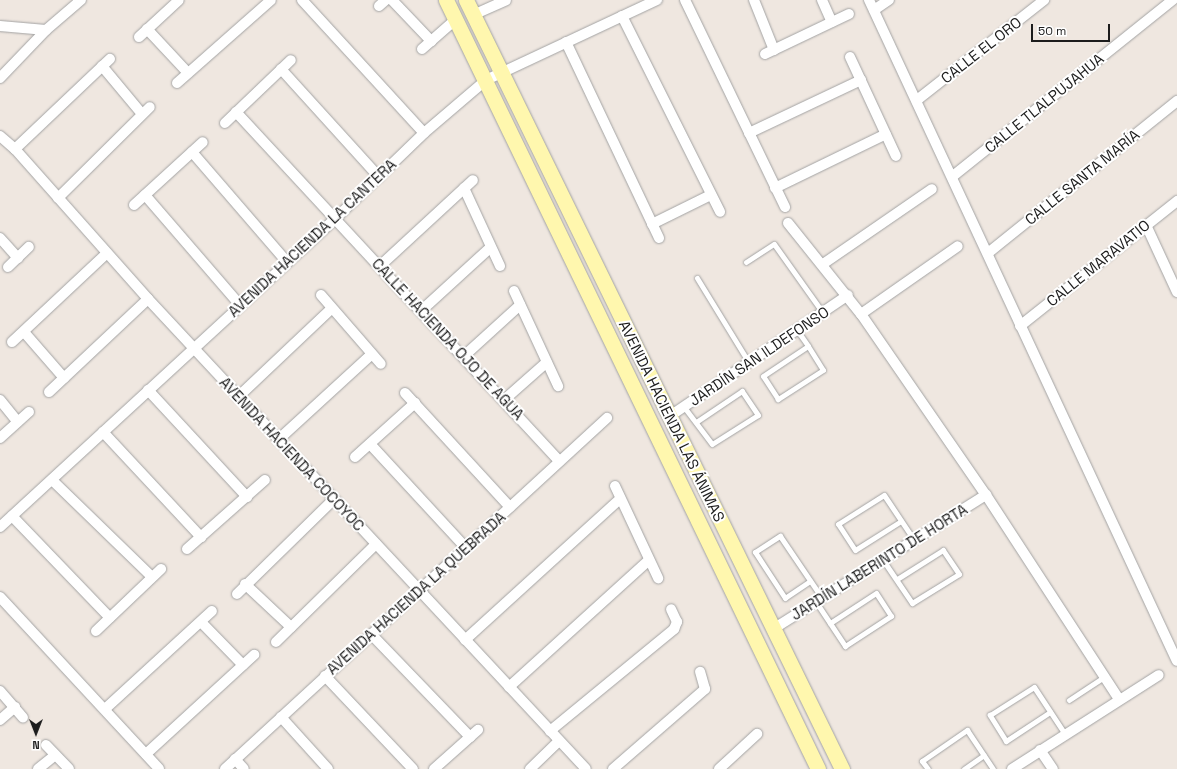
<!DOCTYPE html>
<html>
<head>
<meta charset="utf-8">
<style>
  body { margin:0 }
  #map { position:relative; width:1177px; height:769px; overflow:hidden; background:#efe7e0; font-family:"Space Grotesk",sans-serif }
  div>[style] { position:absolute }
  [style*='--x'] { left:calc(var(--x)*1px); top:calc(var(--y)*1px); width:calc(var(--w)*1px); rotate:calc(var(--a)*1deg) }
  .roads { filter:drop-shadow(0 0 1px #a3a3a3) drop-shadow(0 0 1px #a3a3a3) }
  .lane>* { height:5px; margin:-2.5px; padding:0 2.5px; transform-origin:2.5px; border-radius:2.5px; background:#fff }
  .street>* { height:10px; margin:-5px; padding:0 5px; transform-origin:5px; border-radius:5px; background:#fff }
  .secondary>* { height:15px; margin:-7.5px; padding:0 7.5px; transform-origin:7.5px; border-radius:7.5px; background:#fff7ae }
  span { translate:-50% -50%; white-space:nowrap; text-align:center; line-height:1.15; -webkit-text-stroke:4px #fff; paint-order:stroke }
  .street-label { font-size:15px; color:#1c1c1c }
  .north { position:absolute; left:16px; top:713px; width:40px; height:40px; -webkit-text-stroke:3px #fff; paint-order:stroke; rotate:180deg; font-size:11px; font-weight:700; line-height:16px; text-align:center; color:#1c1c1c }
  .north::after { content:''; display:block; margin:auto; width:14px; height:18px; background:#1c1c1c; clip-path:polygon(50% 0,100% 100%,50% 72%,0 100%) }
  .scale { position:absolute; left:1031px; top:24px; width:79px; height:18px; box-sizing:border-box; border:2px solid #1c1c1c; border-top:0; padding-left:5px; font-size:12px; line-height:14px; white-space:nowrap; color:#1c1c1c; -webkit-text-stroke:3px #fff; paint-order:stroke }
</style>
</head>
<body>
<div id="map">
  <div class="roads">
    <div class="lane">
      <div style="--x:746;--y:262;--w:33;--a:-33"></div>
      <div style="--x:774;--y:244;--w:85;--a:54.6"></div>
      <div style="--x:697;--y:278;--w:100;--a:58.5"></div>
      <div style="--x:797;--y:330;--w:19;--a:55"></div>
      <div style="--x:808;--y:346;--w:28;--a:58"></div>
      <div style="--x:823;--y:370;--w:54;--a:147.2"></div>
      <div style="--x:778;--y:399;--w:27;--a:-123"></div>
      <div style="--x:763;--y:376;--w:54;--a:-33.7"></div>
      <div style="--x:684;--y:407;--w:46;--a:52.9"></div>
      <div style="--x:712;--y:444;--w:54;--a:-32.2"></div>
      <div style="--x:758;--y:415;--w:29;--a:-124"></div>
      <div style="--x:742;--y:391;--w:55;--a:146"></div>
      <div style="--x:901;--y:521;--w:54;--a:147.8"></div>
      <div style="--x:855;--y:550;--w:31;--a:-123"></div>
      <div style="--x:838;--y:524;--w:54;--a:-32.2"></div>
      <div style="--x:884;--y:495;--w:54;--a:56.3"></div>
      <div style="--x:883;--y:560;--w:52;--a:56"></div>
      <div style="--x:912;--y:603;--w:55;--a:-31.7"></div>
      <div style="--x:959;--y:574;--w:29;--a:-124"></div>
      <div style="--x:943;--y:550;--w:54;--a:147.8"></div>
      <div style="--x:810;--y:581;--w:30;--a:146"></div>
      <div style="--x:785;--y:598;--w:55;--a:-123.1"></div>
      <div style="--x:755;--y:552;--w:30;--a:-33"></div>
      <div style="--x:780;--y:536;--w:75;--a:55.9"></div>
      <div style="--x:816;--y:602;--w:53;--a:56.6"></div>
      <div style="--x:845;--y:646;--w:55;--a:-33.1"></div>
      <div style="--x:891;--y:616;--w:27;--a:-123"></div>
      <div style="--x:876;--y:593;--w:55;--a:146.9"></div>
      <div style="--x:1069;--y:700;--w:42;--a:-33.3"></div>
      <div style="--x:1050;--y:712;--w:53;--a:146.6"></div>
      <div style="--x:1006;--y:741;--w:31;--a:-122"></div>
      <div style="--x:990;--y:715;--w:52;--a:-32.5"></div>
      <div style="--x:1034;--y:687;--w:56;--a:56.6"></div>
      <div style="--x:928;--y:769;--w:10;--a:-127"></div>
      <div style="--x:922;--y:761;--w:55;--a:-34.6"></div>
      <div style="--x:967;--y:730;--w:47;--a:56.3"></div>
      <div style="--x:964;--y:769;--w:24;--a:-35"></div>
    </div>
    <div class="street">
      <div style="--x:302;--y:0;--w:180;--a:47.5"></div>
      <div style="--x:392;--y:0;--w:57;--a:46.4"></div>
      <div style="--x:685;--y:0;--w:230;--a:64.2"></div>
      <div style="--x:754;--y:0;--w:54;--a:68.2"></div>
      <div style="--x:822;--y:0;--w:24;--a:66"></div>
      <div style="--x:869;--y:0;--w:729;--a:65.02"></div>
      <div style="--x:379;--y:6;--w:9;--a:-41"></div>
      <div style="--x:874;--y:10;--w:18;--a:-34"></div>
      <div style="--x:473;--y:15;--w:36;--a:-24"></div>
      <div style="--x:622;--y:16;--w:219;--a:63.4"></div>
      <div style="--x:0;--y:26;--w:46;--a:5"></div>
      <div style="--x:147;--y:29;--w:60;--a:47"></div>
      <div style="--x:139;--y:37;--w:54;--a:-42.8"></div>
      <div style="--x:566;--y:42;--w:217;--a:64.6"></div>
      <div style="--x:422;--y:49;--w:44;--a:-41.3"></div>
      <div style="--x:765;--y:54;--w:93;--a:-25.5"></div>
      <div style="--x:850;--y:57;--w:109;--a:65.1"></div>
      <div style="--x:102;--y:66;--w:62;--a:50.2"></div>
      <div style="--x:281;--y:69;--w:146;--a:47.8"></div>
      <div style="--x:0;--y:78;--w:66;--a:-46.2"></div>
      <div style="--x:46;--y:30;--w:46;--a:-40.6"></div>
      <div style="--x:177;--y:83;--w:125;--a:-41.4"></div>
      <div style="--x:917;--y:100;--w:162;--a:-38.2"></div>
      <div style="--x:236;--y:112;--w:476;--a:47.2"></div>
      <div style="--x:225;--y:123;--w:91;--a:-43.7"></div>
      <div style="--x:749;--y:133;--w:124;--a:-25.3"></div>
      <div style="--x:0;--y:136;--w:20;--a:41"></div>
      <div style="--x:15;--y:149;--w:200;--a:48.4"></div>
      <div style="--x:148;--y:299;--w:642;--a:47.02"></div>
      <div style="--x:15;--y:149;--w:131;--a:-43.5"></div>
      <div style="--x:192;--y:152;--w:145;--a:49.2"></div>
      <div style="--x:953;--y:176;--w:282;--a:-38.7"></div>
      <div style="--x:464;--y:188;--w:86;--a:65.2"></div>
      <div style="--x:775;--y:188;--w:123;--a:-25.9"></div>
      <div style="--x:145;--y:195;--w:145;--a:49.2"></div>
      <div style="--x:58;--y:198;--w:129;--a:-44.7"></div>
      <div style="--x:134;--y:205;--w:93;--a:-42.4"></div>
      <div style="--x:788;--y:223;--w:117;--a:51.3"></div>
      <div style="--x:861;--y:314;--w:220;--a:55.4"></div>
      <div style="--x:986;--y:495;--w:244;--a:56.9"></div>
      <div style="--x:652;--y:224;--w:66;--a:-26.2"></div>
      <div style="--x:1146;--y:225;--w:74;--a:65.2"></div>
      <div style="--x:0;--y:238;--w:27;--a:48"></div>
      <div style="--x:988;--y:253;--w:243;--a:-38.8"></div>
      <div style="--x:823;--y:264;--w:132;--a:-34.5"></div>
      <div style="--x:381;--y:265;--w:125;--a:-42.7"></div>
      <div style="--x:8;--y:267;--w:29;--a:-44"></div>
      <div style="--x:514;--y:291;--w:105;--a:65.1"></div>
      <div style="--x:321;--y:295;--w:91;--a:49"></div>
      <div style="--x:422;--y:310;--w:93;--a:-42.4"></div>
      <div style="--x:861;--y:314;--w:118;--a:-35"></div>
      <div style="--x:1020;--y:326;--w:201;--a:-38.5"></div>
      <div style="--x:24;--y:332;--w:61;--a:49"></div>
      <div style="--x:12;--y:342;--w:130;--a:-43.1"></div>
      <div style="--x:464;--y:356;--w:76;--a:-42.3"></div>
      <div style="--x:148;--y:390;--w:146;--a:47.2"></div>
      <div style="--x:49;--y:392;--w:136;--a:-43.2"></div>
      <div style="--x:405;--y:393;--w:155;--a:47.4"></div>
      <div style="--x:238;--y:397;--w:129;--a:-43.4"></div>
      <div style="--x:0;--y:400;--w:28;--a:51"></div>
      <div style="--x:504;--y:400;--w:57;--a:-41.5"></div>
      <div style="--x:670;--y:416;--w:215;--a:-34.2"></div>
      <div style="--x:103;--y:432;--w:144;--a:47"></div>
      <div style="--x:0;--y:438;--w:39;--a:-42"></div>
      <div style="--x:278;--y:440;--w:127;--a:-42.5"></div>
      <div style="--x:370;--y:444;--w:140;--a:47.3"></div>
      <div style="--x:355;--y:457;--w:81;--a:-42"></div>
      <div style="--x:52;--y:480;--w:139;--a:44.1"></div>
      <div style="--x:615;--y:486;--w:102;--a:64.9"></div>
      <div style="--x:12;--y:516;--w:141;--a:46.1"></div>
      <div style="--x:0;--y:527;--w:455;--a:-42.6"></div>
      <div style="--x:335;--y:219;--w:124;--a:-44"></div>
      <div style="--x:424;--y:133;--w:82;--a:-40.5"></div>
      <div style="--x:486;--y:80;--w:189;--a:-25.1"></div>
      <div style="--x:187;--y:549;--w:104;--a:-41.5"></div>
      <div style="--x:245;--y:584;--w:63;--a:43.1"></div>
      <div style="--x:237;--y:594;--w:136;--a:-44.4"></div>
      <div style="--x:0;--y:597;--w:234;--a:47.2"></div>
      <div style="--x:201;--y:622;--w:60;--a:45.7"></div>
      <div style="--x:773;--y:629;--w:252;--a:-32.2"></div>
      <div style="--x:96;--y:631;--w:90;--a:-43.6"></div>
      <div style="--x:371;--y:634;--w:143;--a:46.1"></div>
      <div style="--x:465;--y:640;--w:210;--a:-42.3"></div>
      <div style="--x:276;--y:642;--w:140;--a:-44.4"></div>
      <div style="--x:325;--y:676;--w:128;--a:46.6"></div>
      <div style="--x:509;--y:687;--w:189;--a:-42.2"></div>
      <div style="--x:0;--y:691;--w:35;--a:49"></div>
      <div style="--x:105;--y:709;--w:145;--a:-42.5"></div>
      <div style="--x:281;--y:717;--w:70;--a:47.9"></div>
      <div style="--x:0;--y:720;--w:20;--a:-41"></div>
      <div style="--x:550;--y:731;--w:161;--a:-39.4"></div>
      <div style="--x:674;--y:629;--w:8;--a:-67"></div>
      <div style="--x:677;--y:622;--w:14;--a:-115"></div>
      <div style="--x:46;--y:745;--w:33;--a:46"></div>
      <div style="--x:1040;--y:750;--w:23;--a:56"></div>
      <div style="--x:146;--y:754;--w:147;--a:-42.5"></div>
      <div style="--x:235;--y:759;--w:13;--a:48"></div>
      <div style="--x:38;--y:769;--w:22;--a:-39"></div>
      <div style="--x:225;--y:769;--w:519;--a:-42.58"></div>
      <div style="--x:434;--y:769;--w:59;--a:-41.6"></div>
      <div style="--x:530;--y:769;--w:40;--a:-44"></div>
      <div style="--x:613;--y:769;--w:122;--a:-41"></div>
      <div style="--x:705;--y:689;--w:18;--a:-106"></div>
      <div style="--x:719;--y:769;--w:52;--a:-42.6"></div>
      <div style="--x:1012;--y:769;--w:174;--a:-32.6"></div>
    </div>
    <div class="secondary">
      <div style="--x:446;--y:0;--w:854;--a:64.18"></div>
      <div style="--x:466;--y:0;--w:856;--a:63.94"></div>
    </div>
  </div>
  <div class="street-label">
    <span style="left:981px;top:50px;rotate:-38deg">CALLE EL ORO</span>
    <span style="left:1044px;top:103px;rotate:-39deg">CALLE TLALPUJAHUA</span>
    <span style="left:1082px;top:177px;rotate:-39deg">CALLE SANTA MARÍA</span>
    <span style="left:312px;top:238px;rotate:-43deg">AVENIDA HACIENDA LA CANTERA</span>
    <span style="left:1098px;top:263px;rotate:-39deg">CALLE MARAVATIO</span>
    <span style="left:448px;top:339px;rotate:47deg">CALLE HACIENDA OJO DE AGUA</span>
    <span style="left:759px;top:356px;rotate:-34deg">JARDÍN SAN ILDEFONSO</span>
    <span style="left:672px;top:421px;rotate:64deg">AVENIDA HACIENDA LAS ÁNIMAS</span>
    <span style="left:292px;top:454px;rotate:47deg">AVENIDA HACIENDA COCOYOC</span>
    <span style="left:879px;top:562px;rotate:-32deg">JARDÍN LABERINTO DE HORTA</span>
    <span style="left:416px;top:593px;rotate:-42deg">AVENIDA HACIENDA LA QUEBRADA</span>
  </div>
  <div class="north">N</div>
  <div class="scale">50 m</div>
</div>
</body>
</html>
